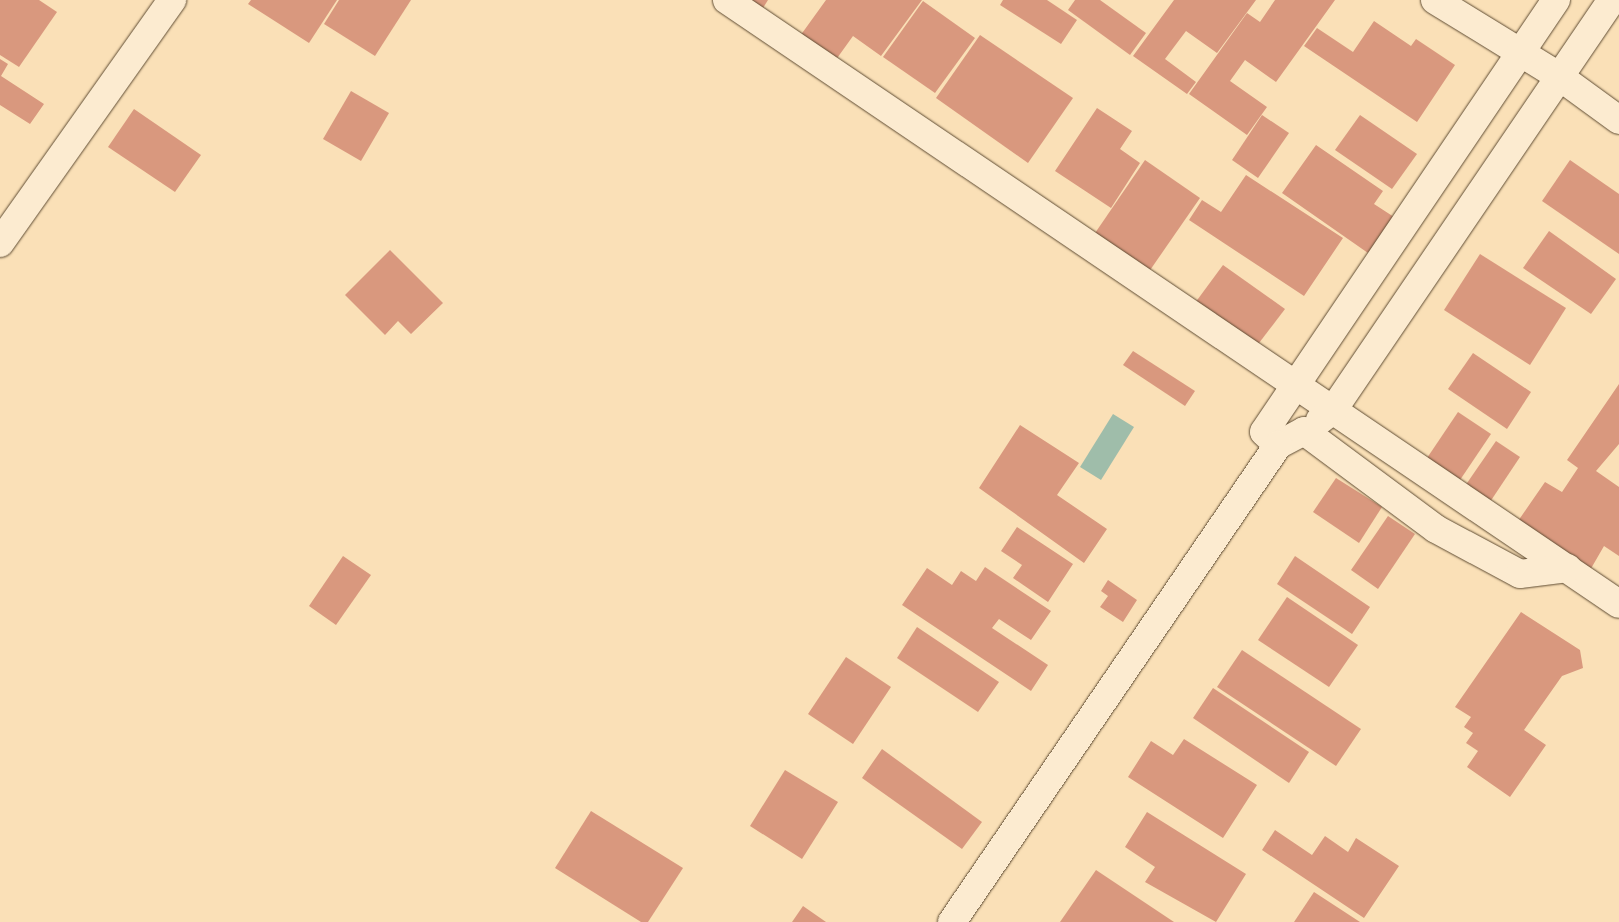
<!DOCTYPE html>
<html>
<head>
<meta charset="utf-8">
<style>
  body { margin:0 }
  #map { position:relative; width:1619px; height:922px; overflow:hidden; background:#fae0b7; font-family:"IM FELL DW Pica",serif }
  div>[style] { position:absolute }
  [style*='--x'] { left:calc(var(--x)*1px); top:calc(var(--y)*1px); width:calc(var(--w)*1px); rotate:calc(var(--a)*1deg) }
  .water>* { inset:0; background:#9fbdaa }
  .building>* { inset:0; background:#d9987e }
  .roads { filter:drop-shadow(0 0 1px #5f4c33) drop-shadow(0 0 1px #5f4c33) }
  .minor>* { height:28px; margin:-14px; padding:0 14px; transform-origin:14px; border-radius:14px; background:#fcebd0 }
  span { translate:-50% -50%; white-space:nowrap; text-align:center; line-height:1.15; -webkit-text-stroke:4px #fcebd0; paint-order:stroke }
</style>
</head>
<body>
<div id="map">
  <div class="water">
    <div style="clip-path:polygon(1113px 414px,1134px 427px,1101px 480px,1080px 467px)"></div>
  </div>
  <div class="building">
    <div style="clip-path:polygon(0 0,39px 0,57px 12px,19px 67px,0 55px)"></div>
    <div style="clip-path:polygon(251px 0,337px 0,309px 43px,248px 4px)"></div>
    <div style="clip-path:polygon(339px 0,411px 0,375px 56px,324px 24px)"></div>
    <div style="clip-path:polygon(751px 0,768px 0,763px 8px)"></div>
    <div style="clip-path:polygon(826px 0,922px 0,881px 56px,853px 36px,830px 68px,795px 43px)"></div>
    <div style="clip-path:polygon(1003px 0,1047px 0,1077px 20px,1061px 44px,1000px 5px)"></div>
    <div style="clip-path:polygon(1075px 0,1100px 0,1146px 33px,1130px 55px,1068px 10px)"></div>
    <div style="clip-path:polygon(1174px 0,1256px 0,1217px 53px,1186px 31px,1165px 59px,1196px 82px,1187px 94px,1133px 56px)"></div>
    <div style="clip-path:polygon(1275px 0,1335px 0,1276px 82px,1245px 60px,1230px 81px,1267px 107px,1247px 135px,1189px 94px,1247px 13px,1260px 22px)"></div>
    <div style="clip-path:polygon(923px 1px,975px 38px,935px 93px,883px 57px)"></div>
    <div style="clip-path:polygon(1374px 21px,1411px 46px,1416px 39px,1455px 65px,1417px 122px,1304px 46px,1317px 28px,1353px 52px)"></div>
    <div style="clip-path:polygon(980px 35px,1073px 98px,1028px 163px,936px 98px)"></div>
    <div style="clip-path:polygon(0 59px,8px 64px,1px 76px,44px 104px,30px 124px,0 105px)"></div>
    <div style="clip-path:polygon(351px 91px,389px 113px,361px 161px,323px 139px)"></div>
    <div style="clip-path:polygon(1097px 108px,1132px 131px,1120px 149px,1140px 163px,1111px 208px,1055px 171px)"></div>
    <div style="clip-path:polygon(134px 109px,201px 155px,175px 192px,108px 147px)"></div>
    <div style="clip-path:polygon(1262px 115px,1289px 133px,1258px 178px,1232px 160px)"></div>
    <div style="clip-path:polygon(1360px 115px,1417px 154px,1392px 189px,1335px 150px)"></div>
    <div style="clip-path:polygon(1316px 145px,1383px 191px,1374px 204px,1394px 217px,1368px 253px,1282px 193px)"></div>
    <div style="clip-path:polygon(1145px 160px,1200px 198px,1146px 276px,1091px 239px)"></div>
    <div style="clip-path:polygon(1570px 160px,1619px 194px,1619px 254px,1542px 201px)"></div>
    <div style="clip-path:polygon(1246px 175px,1343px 238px,1304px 296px,1189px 220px,1202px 200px,1221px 212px)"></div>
    <div style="clip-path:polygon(1549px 231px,1616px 279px,1591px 314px,1523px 268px)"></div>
    <div style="clip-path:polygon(390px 250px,443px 303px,411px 334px,398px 321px,385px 335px,345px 295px)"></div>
    <div style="clip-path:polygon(1480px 254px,1566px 308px,1530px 365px,1444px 310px)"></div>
    <div style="clip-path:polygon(1223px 265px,1285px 309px,1256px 347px,1195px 303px)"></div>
    <div style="clip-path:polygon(1133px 351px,1195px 391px,1185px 406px,1123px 365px)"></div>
    <div style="clip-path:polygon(1473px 353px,1531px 392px,1507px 429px,1448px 389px)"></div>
    <div style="clip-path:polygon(1619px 384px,1619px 444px,1596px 471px,1619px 487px,1619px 556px,1604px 546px,1589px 572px,1516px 524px,1545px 482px,1562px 492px,1578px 468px,1567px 460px)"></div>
    <div style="clip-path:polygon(1458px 412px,1491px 434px,1458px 483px,1425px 461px)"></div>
    <div style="clip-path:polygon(1020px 425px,1079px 463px,1057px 495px,1107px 529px,1084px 563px,979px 488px)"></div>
    <div style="clip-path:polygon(1496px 441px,1520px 457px,1490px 502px,1465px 486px)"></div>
    <div style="clip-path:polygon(1336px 478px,1382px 507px,1359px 543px,1313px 512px)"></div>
    <div style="clip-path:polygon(1388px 516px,1415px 534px,1378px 589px,1351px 570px)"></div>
    <div style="clip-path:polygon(1017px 527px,1073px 564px,1048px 602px,1013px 578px,1022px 565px,1001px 551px)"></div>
    <div style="clip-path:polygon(343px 556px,371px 575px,336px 625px,309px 606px)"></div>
    <div style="clip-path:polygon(1295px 556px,1370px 607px,1352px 634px,1277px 584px)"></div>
    <div style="clip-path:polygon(985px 567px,1051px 611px,1031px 640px,999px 619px,992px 628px,1048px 665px,1031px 691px,902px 605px,927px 568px,952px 585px,961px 571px,976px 581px)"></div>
    <div style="clip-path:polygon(1108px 580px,1137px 600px,1123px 622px,1100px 607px,1108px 596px,1101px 591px)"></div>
    <div style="clip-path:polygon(1287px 597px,1358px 645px,1329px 687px,1258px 640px)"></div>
    <div style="clip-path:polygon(1521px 612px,1580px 650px,1583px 668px,1562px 676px,1524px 730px,1546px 745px,1510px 797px,1467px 767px,1478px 751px,1466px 743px,1473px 733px,1464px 727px,1471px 717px,1455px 707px)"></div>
    <div style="clip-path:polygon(917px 627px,999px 682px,978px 712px,897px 658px)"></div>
    <div style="clip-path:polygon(1242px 650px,1361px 729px,1336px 766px,1217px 687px)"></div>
    <div style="clip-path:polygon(846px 657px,891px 687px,853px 744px,808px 714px)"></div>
    <div style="clip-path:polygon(1213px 688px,1309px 752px,1289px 783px,1193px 718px)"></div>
    <div style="clip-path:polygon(1184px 739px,1257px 785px,1223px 838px,1128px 777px,1151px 741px,1173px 755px)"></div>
    <div style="clip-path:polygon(882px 749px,982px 822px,962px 849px,862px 778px)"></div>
    <div style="clip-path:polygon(785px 770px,838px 802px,802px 859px,750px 826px)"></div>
    <div style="clip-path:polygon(591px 811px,683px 868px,648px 922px,641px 922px,555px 868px)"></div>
    <div style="clip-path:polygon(1147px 812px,1246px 874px,1216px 922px,1145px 882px,1155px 867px,1125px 847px)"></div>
    <div style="clip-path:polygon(1275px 830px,1312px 855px,1325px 836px,1348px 852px,1356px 838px,1399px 866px,1364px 918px,1262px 850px)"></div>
    <div style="clip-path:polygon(1096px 870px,1174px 922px,1060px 922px)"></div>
    <div style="clip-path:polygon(1314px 892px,1360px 922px,1294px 922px)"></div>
    <div style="clip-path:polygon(803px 906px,826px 922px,792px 922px)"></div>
  </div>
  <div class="roads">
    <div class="minor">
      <div style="--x:727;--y:0;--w:1077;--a:34.1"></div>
      <div style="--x:1435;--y:0;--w:147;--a:31.6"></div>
      <div style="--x:1560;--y:77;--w:73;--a:36.1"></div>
      <div style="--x:1556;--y:0;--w:521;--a:124.06"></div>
      <div style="--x:1264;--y:432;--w:19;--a:43"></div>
      <div style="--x:1278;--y:445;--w:30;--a:-28"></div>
      <div style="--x:1304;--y:431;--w:164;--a:36.6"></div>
      <div style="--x:1436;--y:529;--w:95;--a:28.2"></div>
      <div style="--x:1520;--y:574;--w:48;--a:-7.1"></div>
      <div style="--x:0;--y:243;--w:298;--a:-54.7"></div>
      <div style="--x:1320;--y:420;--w:16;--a:-38"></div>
      <div style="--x:1333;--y:410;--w:496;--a:-55.8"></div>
      <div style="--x:952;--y:922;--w:578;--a:-55.65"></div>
    </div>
  </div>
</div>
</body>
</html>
